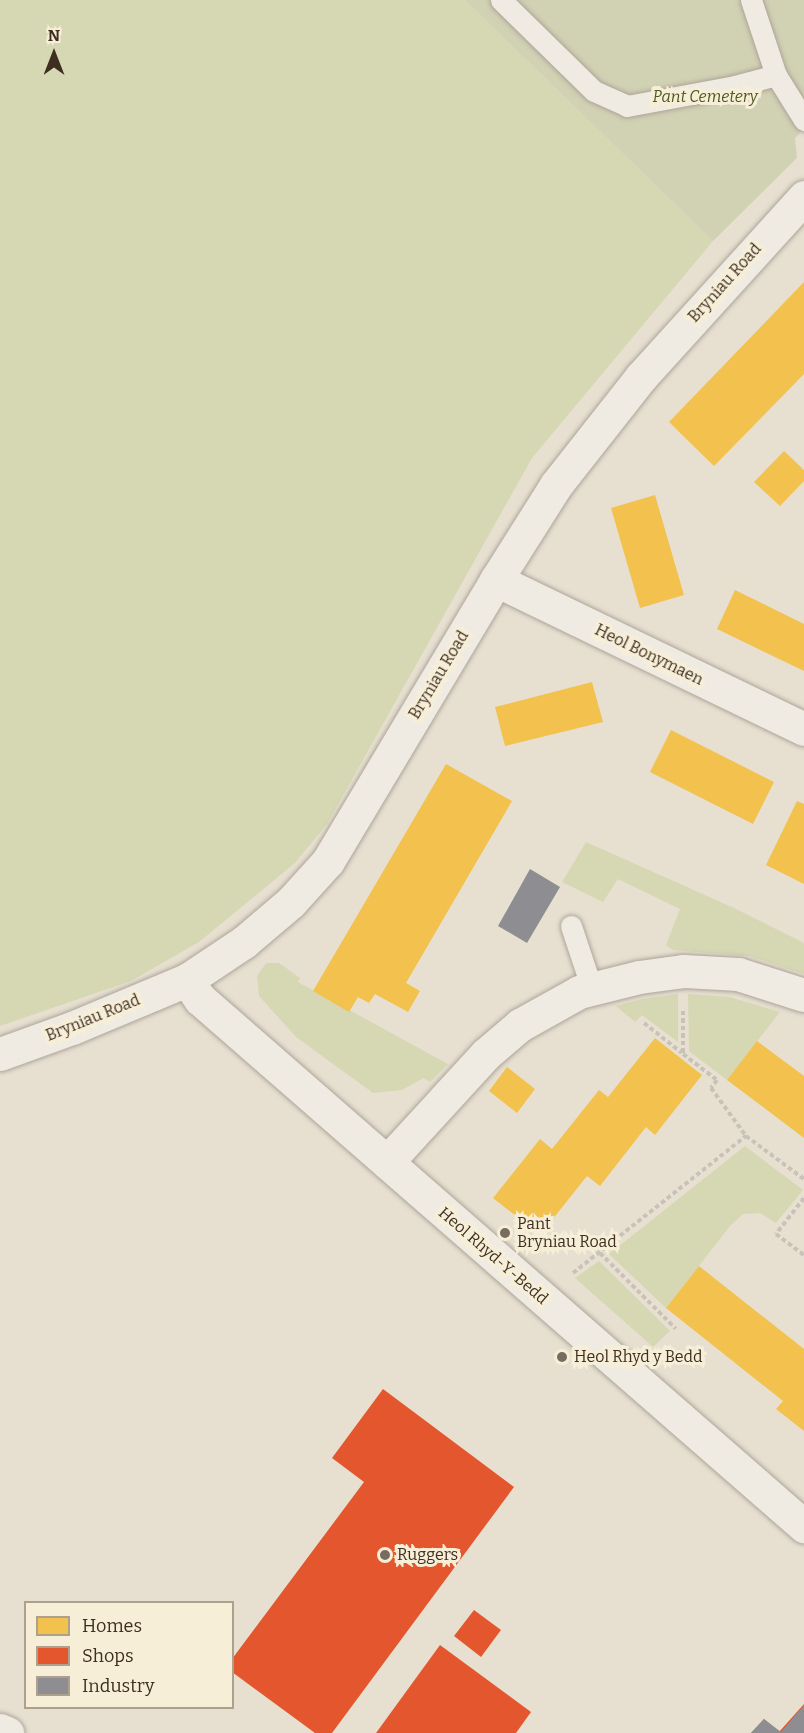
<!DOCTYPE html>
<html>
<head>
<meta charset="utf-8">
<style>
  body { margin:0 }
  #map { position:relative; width:804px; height:1733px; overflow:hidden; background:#e7e0d1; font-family:Bitter,serif }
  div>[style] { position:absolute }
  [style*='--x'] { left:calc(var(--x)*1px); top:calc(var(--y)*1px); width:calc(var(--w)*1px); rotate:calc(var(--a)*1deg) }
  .green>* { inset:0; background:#d6d7b3 }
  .cemetery>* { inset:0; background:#d1d1b3 }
  .homes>* { inset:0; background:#f2c14e }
  .shops>* { inset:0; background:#e4572e }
  .industry>* { inset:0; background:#8d8d92 }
  .path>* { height:4px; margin-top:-2px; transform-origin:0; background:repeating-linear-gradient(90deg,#c8c2b9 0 4.5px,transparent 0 7.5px) }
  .roads { filter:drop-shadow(0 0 2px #ada599) drop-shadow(0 0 2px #ada599) }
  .lane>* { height:21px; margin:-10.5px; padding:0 10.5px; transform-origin:10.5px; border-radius:10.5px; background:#efebe3 }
  .street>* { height:33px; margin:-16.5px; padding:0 16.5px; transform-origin:16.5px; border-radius:16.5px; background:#efebe3 }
  .secondary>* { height:33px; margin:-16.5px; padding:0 16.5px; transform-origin:16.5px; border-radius:16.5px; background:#efebe3 }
  .dots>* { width:16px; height:16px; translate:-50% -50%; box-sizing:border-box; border:3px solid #f7eed8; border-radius:50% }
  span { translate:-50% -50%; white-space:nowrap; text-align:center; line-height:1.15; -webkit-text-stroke:6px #f7eed8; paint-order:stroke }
  .park-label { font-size:16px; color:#4d5a26; font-style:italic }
  .street-label { font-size:16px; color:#3d2e20 }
  .poi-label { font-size:16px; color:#3d2e20 }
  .left { translate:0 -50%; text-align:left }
  .legend { position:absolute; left:24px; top:1601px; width:210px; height:108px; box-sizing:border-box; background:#f7eed8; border:2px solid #ada18e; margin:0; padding:8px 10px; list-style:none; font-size:18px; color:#3d2e20 }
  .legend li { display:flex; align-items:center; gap:12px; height:30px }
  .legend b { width:30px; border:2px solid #ada18e }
  .north { position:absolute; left:24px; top:24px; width:60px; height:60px; -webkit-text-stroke:4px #f7eed8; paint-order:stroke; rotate:0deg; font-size:16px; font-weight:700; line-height:24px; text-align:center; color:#3d2e20 }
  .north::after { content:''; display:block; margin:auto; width:21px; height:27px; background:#3d2e20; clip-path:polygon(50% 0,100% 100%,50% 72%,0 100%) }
</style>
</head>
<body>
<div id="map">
  <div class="green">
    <div style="clip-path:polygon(0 0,465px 0,713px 241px,532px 458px,327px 824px,295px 863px,199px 942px,131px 981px,0 1026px)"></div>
    <div style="clip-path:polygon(586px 842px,734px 908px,804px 943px,804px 974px,749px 956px,673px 950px,666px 945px,680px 909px,618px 879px,603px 902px,562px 882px)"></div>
    <div style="clip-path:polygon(266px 963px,279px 963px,300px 978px,298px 982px,448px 1064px,430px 1082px,423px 1078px,402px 1090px,373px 1093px,296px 1037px,259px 996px,257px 976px)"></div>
    <div style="clip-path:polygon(678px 994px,678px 1042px,642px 1015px,635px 1022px,616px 1006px,642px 999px)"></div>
    <div style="clip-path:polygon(688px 994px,729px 997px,780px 1012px,727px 1080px,689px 1051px)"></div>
    <div style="clip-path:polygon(745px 1146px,803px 1190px,776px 1223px,760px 1213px,743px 1214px,730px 1226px,666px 1308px,609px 1254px)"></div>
    <div style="clip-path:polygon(599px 1261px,670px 1331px,653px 1347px,575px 1278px)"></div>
  </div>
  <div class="cemetery">
    <div style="clip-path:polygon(465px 0,804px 0,804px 129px,795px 138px,797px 158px,713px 241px)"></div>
  </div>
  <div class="homes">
    <div style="clip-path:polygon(804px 282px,804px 374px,714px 466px,669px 422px)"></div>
    <div style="clip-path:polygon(784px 451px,804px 470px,804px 481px,780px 506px,754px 482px)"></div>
    <div style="clip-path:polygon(655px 495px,684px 595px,640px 608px,611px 508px)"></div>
    <div style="clip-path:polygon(735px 590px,804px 624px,804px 671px,717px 629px)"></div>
    <div style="clip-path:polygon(592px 682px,603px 722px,505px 746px,495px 707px)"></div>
    <div style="clip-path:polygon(671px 730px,774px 782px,753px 824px,650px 772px)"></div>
    <div style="clip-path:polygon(446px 764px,512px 801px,406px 983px,420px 991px,408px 1012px,375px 994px,369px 1003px,358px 997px,349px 1012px,313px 991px)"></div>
    <div style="clip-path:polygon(797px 801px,804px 804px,804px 884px,766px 865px)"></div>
    <div style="clip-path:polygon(655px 1038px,702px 1075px,655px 1135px,646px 1127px,600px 1186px,587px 1176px,540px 1235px,493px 1198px,540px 1139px,552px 1149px,599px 1090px,608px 1097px)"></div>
    <div style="clip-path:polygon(757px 1041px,804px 1076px,804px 1138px,727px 1080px)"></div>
    <div style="clip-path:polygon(507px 1067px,535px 1089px,517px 1113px,489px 1091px)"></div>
    <div style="clip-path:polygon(699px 1266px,804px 1349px,804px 1431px,776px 1409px,783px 1401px,666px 1308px)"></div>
  </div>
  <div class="shops">
    <div style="clip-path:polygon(383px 1389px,514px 1487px,332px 1733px,315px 1733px,232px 1672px,232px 1659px,364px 1482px,332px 1458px)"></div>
    <div style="clip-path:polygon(474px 1610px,501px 1630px,481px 1657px,454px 1636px)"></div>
    <div style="clip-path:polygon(440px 1645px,531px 1712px,516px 1733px,376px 1733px)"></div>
    <div style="clip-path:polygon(804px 1704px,804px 1733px,751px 1733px,764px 1719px,779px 1732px)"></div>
  </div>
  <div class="industry">
    <div style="clip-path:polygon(530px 869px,560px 887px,527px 943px,498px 926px)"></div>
    <div style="clip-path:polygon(804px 1705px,804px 1733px,751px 1733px,764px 1719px,781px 1732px)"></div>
  </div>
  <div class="path">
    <div style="--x:683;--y:1011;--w:43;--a:90"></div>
    <div style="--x:683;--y:1054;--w:43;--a:37.4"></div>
    <div style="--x:717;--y:1080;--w:10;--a:127"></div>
    <div style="--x:711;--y:1088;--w:59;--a:53.9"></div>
    <div style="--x:644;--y:1023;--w:48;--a:38.3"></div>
    <div style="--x:804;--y:1198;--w:46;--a:127.9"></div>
    <div style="--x:776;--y:1234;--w:35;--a:37"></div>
    <div style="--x:600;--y:1253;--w:107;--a:45"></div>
    <div style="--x:573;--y:1273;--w:221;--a:-38.4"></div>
    <div style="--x:746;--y:1136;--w:72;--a:36.6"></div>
  </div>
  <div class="roads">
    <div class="lane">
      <div style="--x:501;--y:0;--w:130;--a:44.4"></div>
      <div style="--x:594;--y:91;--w:36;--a:24"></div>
      <div style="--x:627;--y:106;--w:110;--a:-10.5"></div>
      <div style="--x:735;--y:86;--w:42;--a:-15"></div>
      <div style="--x:751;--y:0;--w:79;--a:71.6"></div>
      <div style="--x:776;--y:75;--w:53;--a:58.1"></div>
      <div style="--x:571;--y:926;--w:66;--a:71.6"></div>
    </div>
    <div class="street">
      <div style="--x:496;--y:580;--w:342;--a:25.8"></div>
      <div style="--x:187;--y:980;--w:23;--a:56"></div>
      <div style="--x:200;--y:999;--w:802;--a:41.11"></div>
      <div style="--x:387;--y:1162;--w:147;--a:-47.5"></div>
      <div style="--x:486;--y:1054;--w:45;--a:-40.5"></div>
      <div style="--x:520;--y:1025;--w:68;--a:-29.2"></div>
      <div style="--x:579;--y:992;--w:62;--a:-14"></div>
      <div style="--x:639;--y:977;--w:44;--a:-7.8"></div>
      <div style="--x:683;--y:971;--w:55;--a:3.1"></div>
      <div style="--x:738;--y:974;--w:69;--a:17.7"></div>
      <div style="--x:0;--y:1730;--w:8;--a:23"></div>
    </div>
    <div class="secondary">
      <div style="--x:0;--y:1054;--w:77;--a:-19.9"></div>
      <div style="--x:72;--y:1028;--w:125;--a:-22.7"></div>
      <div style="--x:187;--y:980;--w:69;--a:-33.7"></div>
      <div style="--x:244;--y:942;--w:62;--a:-40.4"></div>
      <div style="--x:291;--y:902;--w:55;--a:-47.9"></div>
      <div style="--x:328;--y:861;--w:327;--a:-59.1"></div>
      <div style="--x:496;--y:580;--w:112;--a:-57.7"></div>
      <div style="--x:556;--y:485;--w:137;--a:-51.8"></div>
      <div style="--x:641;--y:377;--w:243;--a:-47.8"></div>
    </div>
  </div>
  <div class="dots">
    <div style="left:505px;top:1233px;background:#786c5e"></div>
    <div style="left:562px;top:1357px;background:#786c5e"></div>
    <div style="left:385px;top:1555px;background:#786c5e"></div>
  </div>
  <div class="park-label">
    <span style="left:705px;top:97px">Pant Cemetery</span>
  </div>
  <div class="street-label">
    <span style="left:725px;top:283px;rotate:-48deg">Bryniau Road</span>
    <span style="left:649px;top:655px;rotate:26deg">Heol Bonymaen</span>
    <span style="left:439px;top:675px;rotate:-59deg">Bryniau Road</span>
    <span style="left:93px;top:1018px;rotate:-22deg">Bryniau Road</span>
    <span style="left:493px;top:1256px;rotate:41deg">Heol Rhyd-Y-Bedd</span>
  </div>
  <div class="poi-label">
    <span class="left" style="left:517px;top:1233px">Pant<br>Bryniau Road</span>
    <span class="left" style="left:574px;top:1357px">Heol Rhyd y Bedd</span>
    <span class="left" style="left:397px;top:1555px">Ruggers</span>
  </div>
  <ul class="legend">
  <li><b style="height:16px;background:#f2c14e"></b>Homes</li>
  <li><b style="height:16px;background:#e4572e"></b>Shops</li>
  <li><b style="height:16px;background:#8d8d92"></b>Industry</li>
  </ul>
  <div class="north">N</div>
</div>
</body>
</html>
